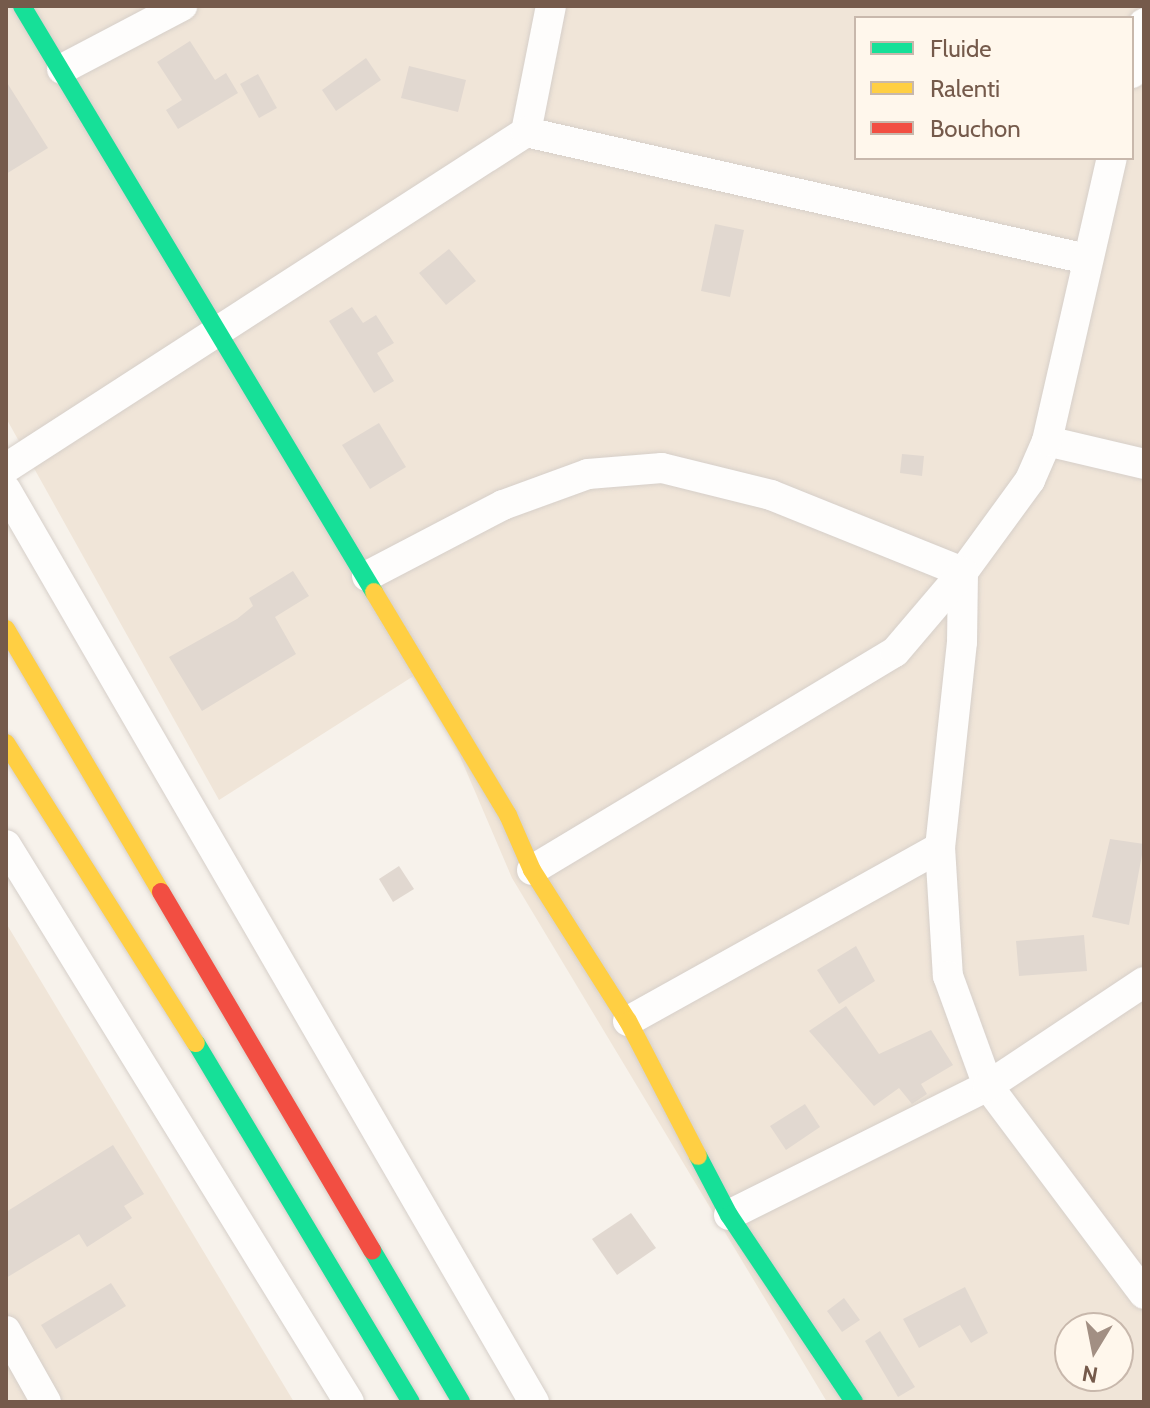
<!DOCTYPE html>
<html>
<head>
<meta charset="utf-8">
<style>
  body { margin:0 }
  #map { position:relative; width:1150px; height:1408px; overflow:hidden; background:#f7f2eb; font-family:Cabin,sans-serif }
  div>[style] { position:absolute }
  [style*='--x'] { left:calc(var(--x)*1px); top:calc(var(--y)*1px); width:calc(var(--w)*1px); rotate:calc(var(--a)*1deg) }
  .residential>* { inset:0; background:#f0e5d8 }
  .building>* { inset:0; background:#e1d8d0 }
  .roads { filter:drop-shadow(0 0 2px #d6cfc9) drop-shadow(0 0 2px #d6cfc9) }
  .street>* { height:30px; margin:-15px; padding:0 15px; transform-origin:15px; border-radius:15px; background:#fefdfc }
  .fast>* { height:18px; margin:-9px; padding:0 9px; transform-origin:9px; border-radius:9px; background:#16e098 }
  .slow>* { height:18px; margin:-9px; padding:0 9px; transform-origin:9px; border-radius:9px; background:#ffcf43 }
  .jam>* { height:18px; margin:-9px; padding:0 9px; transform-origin:9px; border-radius:9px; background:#f24e42 }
  span { translate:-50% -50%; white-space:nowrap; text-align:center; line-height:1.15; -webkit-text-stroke:8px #fff7ec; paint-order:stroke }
  .frame { position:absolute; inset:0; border:8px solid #755a4b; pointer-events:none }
  .legend { position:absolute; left:854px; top:16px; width:280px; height:144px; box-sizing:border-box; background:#fff7ec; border:2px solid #c8b8ac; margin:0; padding:10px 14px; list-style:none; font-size:24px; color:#755a4b }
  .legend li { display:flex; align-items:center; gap:16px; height:40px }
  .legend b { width:40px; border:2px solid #c8b8ac }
  .north { position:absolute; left:1054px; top:1312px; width:80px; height:80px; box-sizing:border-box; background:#fff7ec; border:2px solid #c8b8ac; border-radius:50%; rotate:190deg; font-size:22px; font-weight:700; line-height:32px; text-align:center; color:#755a4b }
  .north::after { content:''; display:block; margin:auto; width:28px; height:36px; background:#a28f83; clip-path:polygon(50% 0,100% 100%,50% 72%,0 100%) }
</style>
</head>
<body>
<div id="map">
  <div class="residential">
    <div style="clip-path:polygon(evenodd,6px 6px,1144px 6px,1144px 1402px,827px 1402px,512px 878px,423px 670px,219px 800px,6px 418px,6px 6px,856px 18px,1132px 18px,1132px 158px,856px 158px,856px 18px,6px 6px,1070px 1328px,1118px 1328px,1118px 1376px,1070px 1376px,1070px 1328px)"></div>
    <div style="clip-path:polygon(6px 923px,12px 933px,294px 1402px,6px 1402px)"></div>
  </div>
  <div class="building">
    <div style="clip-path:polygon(190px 41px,215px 80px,226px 73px,238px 93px,178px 129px,166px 110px,182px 100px,157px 62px)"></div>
    <div style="clip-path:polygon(366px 58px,381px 80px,336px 111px,322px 90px)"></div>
    <div style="clip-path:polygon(409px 66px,466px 80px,458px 112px,401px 98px)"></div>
    <div style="clip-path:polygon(258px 74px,277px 108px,259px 118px,240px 84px)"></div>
    <div style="clip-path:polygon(6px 81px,48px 148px,6px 174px)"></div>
    <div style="clip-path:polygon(715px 224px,744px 230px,730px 297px,701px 291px)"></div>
    <div style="clip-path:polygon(449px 249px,476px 281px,446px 305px,419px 273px)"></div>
    <div style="clip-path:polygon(352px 307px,363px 323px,376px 315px,394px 343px,377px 353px,394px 381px,374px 393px,329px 321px)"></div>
    <div style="clip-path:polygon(379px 423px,406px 467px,370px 489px,342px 445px)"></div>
    <div style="clip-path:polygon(902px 454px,924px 456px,922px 476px,900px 473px)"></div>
    <div style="clip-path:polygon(293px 571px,309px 596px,275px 617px,296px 654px,202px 711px,169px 657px,237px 619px,253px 606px,249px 598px)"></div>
    <div style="clip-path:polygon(1110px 839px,1144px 844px,1129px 925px,1092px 917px)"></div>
    <div style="clip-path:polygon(399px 866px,414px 889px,393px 902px,379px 879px)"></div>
    <div style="clip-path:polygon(1084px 935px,1087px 971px,1019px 976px,1016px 941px)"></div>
    <div style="clip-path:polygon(856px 946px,875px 981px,839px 1004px,817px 970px)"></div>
    <div style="clip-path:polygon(846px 1006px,879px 1054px,931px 1030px,953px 1065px,921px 1084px,927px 1094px,912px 1104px,899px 1088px,874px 1106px,809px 1031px)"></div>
    <div style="clip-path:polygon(805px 1104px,820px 1127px,786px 1150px,770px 1126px)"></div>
    <div style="clip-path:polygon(113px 1145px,144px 1194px,124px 1206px,132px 1218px,87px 1247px,79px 1234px,6px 1278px,6px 1212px)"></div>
    <div style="clip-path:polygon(631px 1213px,656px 1248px,617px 1275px,592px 1239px)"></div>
    <div style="clip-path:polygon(111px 1283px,126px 1306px,56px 1349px,41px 1325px)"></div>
    <div style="clip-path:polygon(965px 1287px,988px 1333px,971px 1343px,960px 1325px,919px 1348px,903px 1319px)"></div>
    <div style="clip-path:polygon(844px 1298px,860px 1320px,842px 1332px,827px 1311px)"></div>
    <div style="clip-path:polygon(880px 1331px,915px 1387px,898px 1397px,865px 1341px)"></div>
  </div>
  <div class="roads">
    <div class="street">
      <div style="--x:62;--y:69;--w:136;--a:-27.7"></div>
      <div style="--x:1132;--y:73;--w:51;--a:-76.5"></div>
      <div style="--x:526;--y:132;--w:128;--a:-78.8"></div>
      <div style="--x:1047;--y:441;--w:100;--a:13.3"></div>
      <div style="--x:6;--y:468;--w:619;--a:-32.87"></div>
      <div style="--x:526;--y:132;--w:575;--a:12.76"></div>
      <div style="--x:6;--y:490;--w:1054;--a:59.93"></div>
      <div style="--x:963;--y:572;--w:70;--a:90.8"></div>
      <div style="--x:962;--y:642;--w:206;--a:96.1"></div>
      <div style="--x:940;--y:847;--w:129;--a:86.5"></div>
      <div style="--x:948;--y:976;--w:117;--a:70"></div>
      <div style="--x:988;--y:1086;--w:260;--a:53.1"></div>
      <div style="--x:367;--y:576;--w:153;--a:-27.6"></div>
      <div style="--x:503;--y:505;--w:90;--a:-20"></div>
      <div style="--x:588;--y:474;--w:74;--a:-4.6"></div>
      <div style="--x:662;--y:468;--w:112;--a:13.9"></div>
      <div style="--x:771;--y:495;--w:207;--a:21.9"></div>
      <div style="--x:963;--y:572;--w:114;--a:-53.9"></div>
      <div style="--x:1030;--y:480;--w:43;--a:-66.4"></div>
      <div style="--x:1047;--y:441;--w:290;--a:-77.1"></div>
      <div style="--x:6;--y:845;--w:654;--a:58.38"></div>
      <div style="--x:532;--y:870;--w:423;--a:-31"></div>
      <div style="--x:895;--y:652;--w:105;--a:-49.6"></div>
      <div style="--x:628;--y:1021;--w:357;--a:-29.1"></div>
      <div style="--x:729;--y:1215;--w:289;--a:-26.5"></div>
      <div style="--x:988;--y:1086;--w:187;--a:-33.7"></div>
      <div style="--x:6;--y:1331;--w:81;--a:60.6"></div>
    </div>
    <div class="fast">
      <div style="--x:22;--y:6;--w:684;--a:59.01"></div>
      <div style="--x:196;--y:1043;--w:418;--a:59.1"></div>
      <div style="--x:698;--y:1156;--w:67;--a:62.3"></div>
      <div style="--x:729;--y:1215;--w:225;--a:56.2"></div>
      <div style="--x:372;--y:1250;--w:176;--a:59.6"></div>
    </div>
    <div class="slow">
      <div style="--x:374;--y:592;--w:260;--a:59"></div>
      <div style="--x:508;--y:815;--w:60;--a:66.4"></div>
      <div style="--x:532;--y:870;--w:179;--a:57.6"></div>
      <div style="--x:628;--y:1021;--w:152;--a:62.6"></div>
      <div style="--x:6;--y:629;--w:305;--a:59.5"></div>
      <div style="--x:6;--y:743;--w:355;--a:57.7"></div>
    </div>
    <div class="jam">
      <div style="--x:161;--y:892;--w:416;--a:59.5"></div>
    </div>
  </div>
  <div class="frame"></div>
  <ul class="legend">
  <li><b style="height:10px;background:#16e098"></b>Fluide</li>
  <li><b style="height:10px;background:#ffcf43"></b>Ralenti</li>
  <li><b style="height:10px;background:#f24e42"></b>Bouchon</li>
  </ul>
  <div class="north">N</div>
</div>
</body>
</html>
